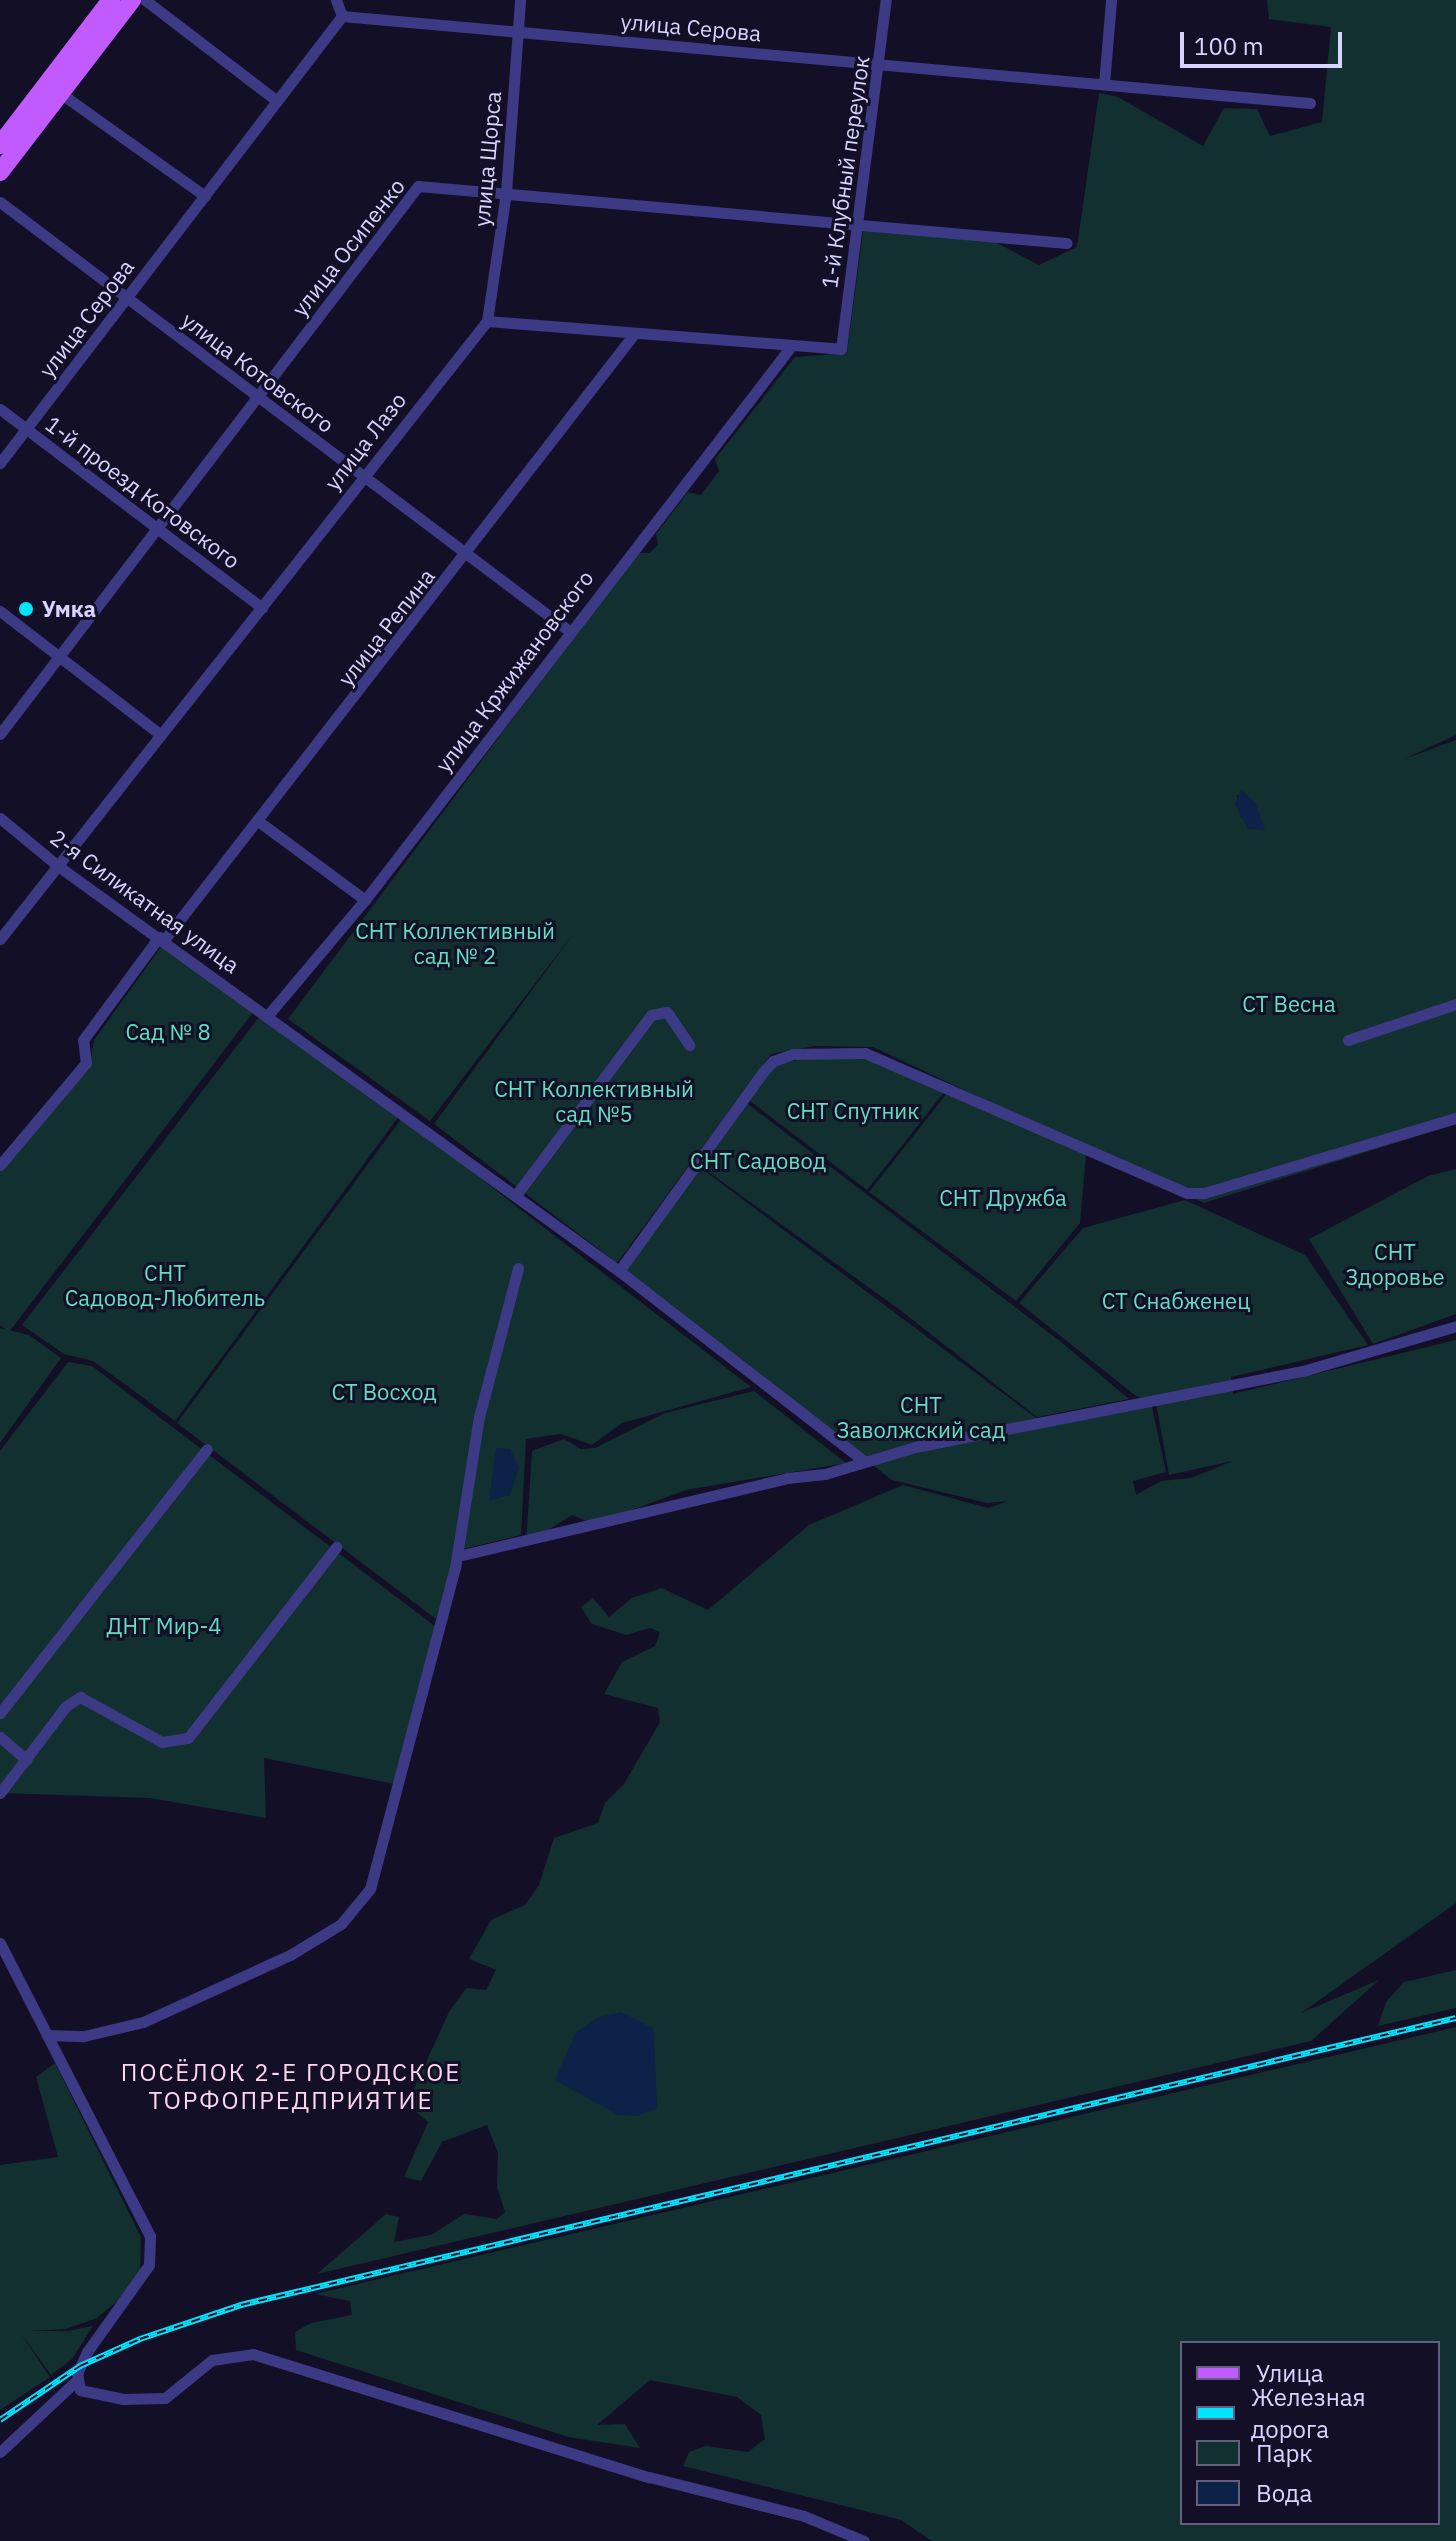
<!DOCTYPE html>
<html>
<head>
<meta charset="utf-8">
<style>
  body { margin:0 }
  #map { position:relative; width:1456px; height:2541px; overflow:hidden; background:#130f26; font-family:"IBM Plex Sans",sans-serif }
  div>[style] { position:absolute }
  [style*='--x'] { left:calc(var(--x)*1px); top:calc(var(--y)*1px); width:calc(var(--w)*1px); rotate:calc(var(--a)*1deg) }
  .green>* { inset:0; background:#12302f }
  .water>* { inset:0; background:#0c2248 }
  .street>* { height:11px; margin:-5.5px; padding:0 5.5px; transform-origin:5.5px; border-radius:5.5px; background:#3d3a85 }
  .primary>* { height:18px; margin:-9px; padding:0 9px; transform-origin:9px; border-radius:9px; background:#c25bff }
  .rail>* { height:6px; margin-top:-3px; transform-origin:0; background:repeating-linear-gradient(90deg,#130f26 0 9px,#00e5ff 0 18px); box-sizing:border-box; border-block:2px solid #00e5ff }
  .dots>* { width:22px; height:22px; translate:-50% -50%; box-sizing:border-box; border:4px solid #130f26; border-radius:50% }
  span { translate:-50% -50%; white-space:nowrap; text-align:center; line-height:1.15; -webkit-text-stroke:6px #130f26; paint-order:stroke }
  .street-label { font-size:22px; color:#d9d4ff }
  .poi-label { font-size:22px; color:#d9d4ff; font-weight:700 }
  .left { translate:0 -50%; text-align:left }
  .park-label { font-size:22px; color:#5fe0c0 }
  .neighbourhood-label { font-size:24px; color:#ffd6f0; letter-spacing:2px }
  .legend { position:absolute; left:1180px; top:2341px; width:260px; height:184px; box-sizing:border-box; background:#130f26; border:2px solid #625e7d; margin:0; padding:10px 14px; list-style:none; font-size:24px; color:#d9d4ff }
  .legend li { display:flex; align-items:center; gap:16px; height:40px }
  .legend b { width:40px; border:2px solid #625e7d }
  .scale { position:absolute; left:1180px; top:32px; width:162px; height:36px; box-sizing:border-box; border:4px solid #d9d4ff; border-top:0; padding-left:10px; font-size:24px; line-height:28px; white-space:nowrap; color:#d9d4ff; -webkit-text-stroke:6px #130f26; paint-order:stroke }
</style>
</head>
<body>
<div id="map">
  <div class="green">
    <div style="clip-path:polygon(evenodd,1267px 0,1456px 0,1456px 735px,1404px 759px,1456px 740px,1456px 1124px,1204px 1203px,873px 1047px,815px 1046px,771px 1054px,617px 1263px,434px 1124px,576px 930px,430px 1121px,288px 1019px,637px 553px,649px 553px,658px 545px,656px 534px,688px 492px,701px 495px,719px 471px,715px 459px,795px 357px,847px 353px,863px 231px,995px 242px,1039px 265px,1077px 247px,1099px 93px,1118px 97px,1203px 146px,1224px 108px,1257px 109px,1270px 136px,1322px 122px,1331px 27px,1269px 19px,1267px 0,1237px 795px,1255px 802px,1257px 815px,1241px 818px,1237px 795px)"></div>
    <div style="clip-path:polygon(161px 947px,254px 1011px,9px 1332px,0 1325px,0 1168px,89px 1069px,94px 1040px)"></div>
    <div style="clip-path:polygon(263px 1012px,399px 1116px,175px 1421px,93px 1361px,64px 1354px,22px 1325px)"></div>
    <div style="clip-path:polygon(821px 1055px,865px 1057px,945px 1091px,867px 1190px,746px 1098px,775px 1065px)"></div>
    <div style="clip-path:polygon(948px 1092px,1086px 1154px,1080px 1223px,1016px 1301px,869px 1192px)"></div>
    <div style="clip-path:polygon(744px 1101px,1061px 1342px,1129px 1399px,1037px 1417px,900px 1310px,699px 1165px)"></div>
    <div style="clip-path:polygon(402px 1118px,751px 1387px,622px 1423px,592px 1445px,561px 1434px,526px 1439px,521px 1535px,455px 1551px,436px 1619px,177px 1423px)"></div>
    <div style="clip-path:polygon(evenodd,698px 1166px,1043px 1423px,1151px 1401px,1136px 1396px,1019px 1303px,1083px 1228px,1185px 1200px,1305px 1255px,1368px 1345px,1231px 1377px,1233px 1394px,1456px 1340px,1456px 1903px,1301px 2013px,1379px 1980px,1311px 2041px,317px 2274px,386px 2214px,399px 2217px,394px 2242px,431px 2235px,464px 2214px,497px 2219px,505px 2212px,497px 2187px,498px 2153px,487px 2125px,442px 2142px,421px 2181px,404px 2177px,428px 2122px,407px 2104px,449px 2012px,466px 1988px,486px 1990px,496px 1970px,469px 1959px,491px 1920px,525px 1905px,539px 1885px,554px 1838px,598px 1823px,605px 1803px,624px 1784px,660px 1722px,658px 1708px,604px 1694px,622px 1662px,655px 1646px,660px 1632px,650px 1628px,626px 1635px,592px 1624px,581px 1607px,593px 1598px,609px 1617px,632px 1598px,662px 1588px,708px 1610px,809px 1525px,903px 1485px,988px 1508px,1008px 1501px,987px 1503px,892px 1480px,623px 1271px,698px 1166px,1151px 1402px,1156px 1403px,1169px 1475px,1233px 1461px,1191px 1478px,1161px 1481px,1136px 1495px,1133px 1481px,1166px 1472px,1151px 1402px)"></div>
    <div style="clip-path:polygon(1456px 1169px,1456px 1314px,1373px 1344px,1309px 1239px,1428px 1176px)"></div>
    <div style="clip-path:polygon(0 1328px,29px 1335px,61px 1358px,0 1443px)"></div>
    <div style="clip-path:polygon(68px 1362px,92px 1366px,436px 1627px,394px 1784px,264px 1758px,266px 1818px,150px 1798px,0 1793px,0 1451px)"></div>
    <div style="clip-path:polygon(754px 1391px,846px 1463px,686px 1490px,594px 1524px,572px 1515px,526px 1544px,532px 1451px,564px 1439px,581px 1449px,595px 1448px,665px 1413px)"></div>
    <div style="clip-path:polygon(1456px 1970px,1456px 2008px,1378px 2026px,1386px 2002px,1404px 1982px)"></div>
    <div style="clip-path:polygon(evenodd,1456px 2027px,1456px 2541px,932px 2541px,901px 2520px,683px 2466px,689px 2452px,706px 2446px,748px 2452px,765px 2439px,761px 2415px,737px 2397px,650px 2380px,597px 2425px,625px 2424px,640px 2448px,568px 2437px,296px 2350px,295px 2332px,311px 2323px,352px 2315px,350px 2301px,315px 2294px,1456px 2027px,1182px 2343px,1438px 2343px,1438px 2523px,1182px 2523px,1182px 2343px)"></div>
    <div style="clip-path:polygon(55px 2063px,141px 2237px,140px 2271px,121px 2298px,97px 2318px,66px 2329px,28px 2331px,67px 2331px,93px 2326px,72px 2359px,51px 2375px,20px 2332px,50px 2377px,0 2410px,0 2165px,58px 2157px,36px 2077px)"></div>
  </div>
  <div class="water">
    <div style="clip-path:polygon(1241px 790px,1255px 802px,1265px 830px,1248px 829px,1235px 804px)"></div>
    <div style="clip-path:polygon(496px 1448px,510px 1449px,519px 1467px,510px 1495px,489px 1501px)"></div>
    <div style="clip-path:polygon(621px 2012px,654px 2029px,657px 2108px,637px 2116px,618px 2115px,555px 2080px,576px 2032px,599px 2017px)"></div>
  </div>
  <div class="street">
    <div style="--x:145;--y:0;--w:166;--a:37.4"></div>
    <div style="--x:336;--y:0;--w:17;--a:69"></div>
    <div style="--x:1104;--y:84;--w:84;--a:-85.2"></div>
    <div style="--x:60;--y:93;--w:178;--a:35.4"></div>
    <div style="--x:0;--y:202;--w:713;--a:37.01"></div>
    <div style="--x:487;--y:321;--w:130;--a:-81.6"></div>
    <div style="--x:506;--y:192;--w:193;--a:-85.8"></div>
    <div style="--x:0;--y:409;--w:329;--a:37.2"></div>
    <div style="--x:0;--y:463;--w:563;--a:-52.58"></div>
    <div style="--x:342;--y:16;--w:972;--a:5.14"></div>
    <div style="--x:0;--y:611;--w:203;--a:37.6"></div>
    <div style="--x:0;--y:734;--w:689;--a:-52.66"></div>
    <div style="--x:418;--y:186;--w:651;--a:5.02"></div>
    <div style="--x:0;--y:818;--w:75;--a:39.6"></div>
    <div style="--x:58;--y:866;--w:692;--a:35.83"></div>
    <div style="--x:619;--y:1271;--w:309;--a:37.8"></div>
    <div style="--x:258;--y:821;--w:133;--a:36.4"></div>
    <div style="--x:0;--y:939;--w:787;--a:-51.76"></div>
    <div style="--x:487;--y:321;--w:355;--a:4.5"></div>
    <div style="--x:841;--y:349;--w:352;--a:-82.7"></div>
    <div style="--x:164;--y:940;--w:767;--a:-52.2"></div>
    <div style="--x:268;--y:1015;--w:150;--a:-49.9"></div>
    <div style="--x:365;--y:900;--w:695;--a:-52.42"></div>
    <div style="--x:1348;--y:1040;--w:114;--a:-18.4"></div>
    <div style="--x:0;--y:1165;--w:133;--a:-49.9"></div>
    <div style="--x:86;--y:1063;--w:23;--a:-97"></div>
    <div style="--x:83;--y:1040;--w:128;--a:-53.6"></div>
    <div style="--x:516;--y:1195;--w:225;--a:-53.1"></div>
    <div style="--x:651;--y:1015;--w:16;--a:-11"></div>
    <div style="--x:667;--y:1012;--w:40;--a:56"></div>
    <div style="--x:619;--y:1271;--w:246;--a:-54.1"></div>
    <div style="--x:763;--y:1072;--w:15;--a:-48"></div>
    <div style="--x:773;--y:1061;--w:21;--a:-19"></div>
    <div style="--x:793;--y:1054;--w:72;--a:-0.8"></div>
    <div style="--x:865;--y:1053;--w:351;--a:23.5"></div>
    <div style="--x:1187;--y:1193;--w:17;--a:0"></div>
    <div style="--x:1204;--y:1193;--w:263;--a:-16.6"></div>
    <div style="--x:458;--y:1556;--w:338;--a:-13.3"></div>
    <div style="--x:787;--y:1478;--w:38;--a:-6"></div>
    <div style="--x:825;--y:1474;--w:94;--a:-16.7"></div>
    <div style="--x:915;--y:1447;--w:399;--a:-11.1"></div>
    <div style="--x:1306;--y:1370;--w:156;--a:-16.3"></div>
    <div style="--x:0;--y:1713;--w:335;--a:-51.9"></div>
    <div style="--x:0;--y:1737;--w:35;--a:41"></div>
    <div style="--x:0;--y:1793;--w:109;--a:-52.8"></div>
    <div style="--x:66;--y:1706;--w:17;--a:-33"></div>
    <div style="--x:80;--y:1697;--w:94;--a:28.8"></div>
    <div style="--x:162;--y:1742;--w:26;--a:-9"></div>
    <div style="--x:188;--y:1738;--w:242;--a:-52.2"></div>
    <div style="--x:0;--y:1943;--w:329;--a:62.9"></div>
    <div style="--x:150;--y:2236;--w:29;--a:92"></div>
    <div style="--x:149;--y:2265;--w:107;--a:125.5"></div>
    <div style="--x:87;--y:2352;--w:23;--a:115"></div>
    <div style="--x:77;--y:2373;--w:17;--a:80"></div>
    <div style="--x:80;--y:2390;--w:44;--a:11.8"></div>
    <div style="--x:123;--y:2399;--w:42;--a:-1.4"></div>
    <div style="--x:165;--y:2398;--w:60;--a:-39"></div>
    <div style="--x:212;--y:2360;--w:41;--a:-8.3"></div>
    <div style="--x:253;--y:2354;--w:415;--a:17.3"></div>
    <div style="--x:649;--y:2477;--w:160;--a:14.1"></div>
    <div style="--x:804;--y:2516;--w:65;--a:22.6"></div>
    <div style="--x:47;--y:2035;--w:37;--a:2"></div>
    <div style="--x:84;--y:2036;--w:61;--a:-13.3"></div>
    <div style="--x:143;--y:2022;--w:162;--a:-24.5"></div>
    <div style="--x:290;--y:1955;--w:60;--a:-31.3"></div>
    <div style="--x:341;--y:1924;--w:45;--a:-50.4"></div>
    <div style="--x:370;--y:1889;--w:332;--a:-75.2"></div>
    <div style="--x:455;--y:1568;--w:153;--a:-81"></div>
    <div style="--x:479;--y:1417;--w:154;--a:-75.3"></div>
    <div style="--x:0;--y:2452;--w:104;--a:-43.1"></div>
  </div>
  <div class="primary">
    <div style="--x:0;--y:145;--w:183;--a:-52.6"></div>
    <div style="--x:0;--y:172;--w:217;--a:-52.5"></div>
  </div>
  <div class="rail">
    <div style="--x:0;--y:2420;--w:97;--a:-34"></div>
    <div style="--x:80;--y:2366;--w:66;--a:-24.2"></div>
    <div style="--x:140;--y:2339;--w:107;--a:-18.6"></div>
    <div style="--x:241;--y:2305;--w:1248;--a:-13.29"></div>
  </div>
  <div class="dots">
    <div style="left:26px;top:609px;background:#00e5ff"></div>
  </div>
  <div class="street-label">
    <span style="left:691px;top:27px;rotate:5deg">улица Серова</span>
    <span style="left:487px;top:159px;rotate:-85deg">улица Щорса</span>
    <span style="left:845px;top:172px;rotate:-82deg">1-й Клубный переулок</span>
    <span style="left:348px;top:247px;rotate:-52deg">улица Осипенко</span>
    <span style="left:86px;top:318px;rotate:-53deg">улица Серова</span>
    <span style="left:258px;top:372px;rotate:37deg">улица Котовского</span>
    <span style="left:365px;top:441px;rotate:-52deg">улица Лазо</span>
    <span style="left:143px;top:492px;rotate:37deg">1-й проезд Котовского</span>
    <span style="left:386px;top:627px;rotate:-52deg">улица Репина</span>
    <span style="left:514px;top:671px;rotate:-53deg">улица Кржижановского</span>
    <span style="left:145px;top:901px;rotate:36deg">2-я Силикатная улица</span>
  </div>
  <div class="poi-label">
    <span class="left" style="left:42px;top:609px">Умка</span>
  </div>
  <div class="park-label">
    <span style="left:455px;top:943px">СНТ Коллективный<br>сад № 2</span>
    <span style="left:1289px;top:1004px">СТ Весна</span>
    <span style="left:168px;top:1032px">Сад № 8</span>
    <span style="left:594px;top:1101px">СНТ Коллективный<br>сад №5</span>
    <span style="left:853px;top:1111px">СНТ Спутник</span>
    <span style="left:758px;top:1161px">СНТ Садовод</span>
    <span style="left:1003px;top:1198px">СНТ Дружба</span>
    <span style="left:1395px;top:1264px">СНТ<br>Здоровье</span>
    <span style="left:165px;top:1285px">СНТ<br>Садовод-Любитель</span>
    <span style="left:1176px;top:1301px">СТ Снабженец</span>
    <span style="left:384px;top:1392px">СТ Восход</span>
    <span style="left:921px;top:1417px">СНТ<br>Заволжский сад</span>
    <span style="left:164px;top:1626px">ДНТ Мир-4</span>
  </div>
  <div class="neighbourhood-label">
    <span style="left:291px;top:2087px">ПОСЁЛОК 2-Е ГОРОДСКОЕ<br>ТОРФОПРЕДПРИЯТИЕ</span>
  </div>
  <ul class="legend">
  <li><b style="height:10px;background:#c25bff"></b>Улица</li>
  <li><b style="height:10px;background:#00e5ff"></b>Железная дорога</li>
  <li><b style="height:22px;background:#12302f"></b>Парк</li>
  <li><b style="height:22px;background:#0c2248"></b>Вода</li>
  </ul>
  <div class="scale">100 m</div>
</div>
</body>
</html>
